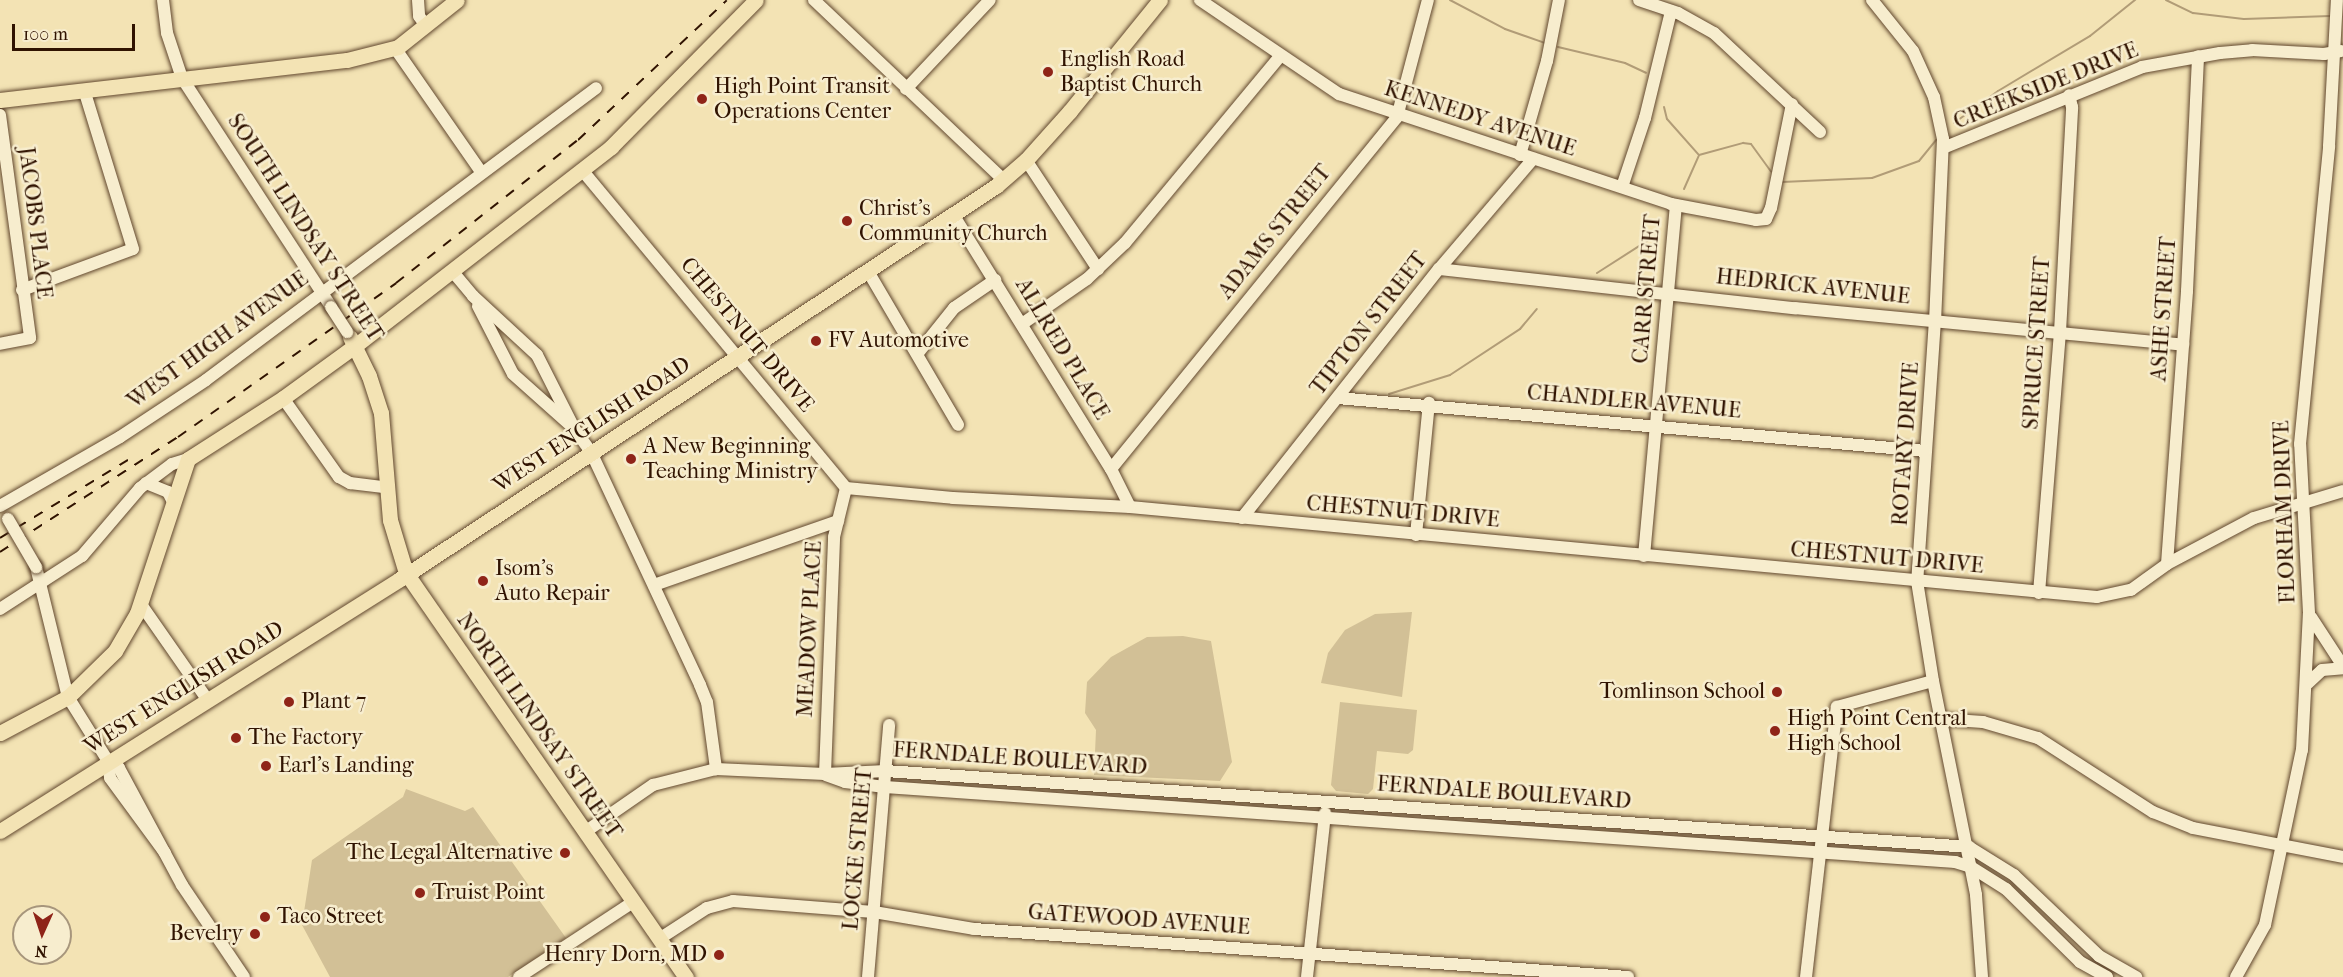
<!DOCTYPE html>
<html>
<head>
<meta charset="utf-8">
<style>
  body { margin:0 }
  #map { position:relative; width:2343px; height:977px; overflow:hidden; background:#f3e3b4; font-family:"IM FELL French Canon",serif }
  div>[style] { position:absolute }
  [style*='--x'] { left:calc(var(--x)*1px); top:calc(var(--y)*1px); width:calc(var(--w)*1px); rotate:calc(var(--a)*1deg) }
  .green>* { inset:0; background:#d2c096 }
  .stream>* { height:2px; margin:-1px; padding:0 1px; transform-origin:1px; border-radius:1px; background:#b19c77 }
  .roads { filter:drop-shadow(0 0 2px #61472e) drop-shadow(0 0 2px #61472e) }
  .minor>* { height:12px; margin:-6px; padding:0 6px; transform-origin:6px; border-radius:6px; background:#f7edce }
  .major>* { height:15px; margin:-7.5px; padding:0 7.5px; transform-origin:7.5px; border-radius:7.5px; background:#f3e3b4 }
  .rail>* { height:2px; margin-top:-1px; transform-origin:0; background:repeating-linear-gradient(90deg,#301301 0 10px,transparent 0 20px) }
  .bridges { filter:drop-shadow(0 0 2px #61472e) drop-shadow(0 0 2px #61472e) }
  .minor-bridge>* { height:12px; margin:-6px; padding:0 6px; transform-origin:6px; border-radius:6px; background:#f7edce }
  .dots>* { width:16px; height:16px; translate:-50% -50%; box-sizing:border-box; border:3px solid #f7edce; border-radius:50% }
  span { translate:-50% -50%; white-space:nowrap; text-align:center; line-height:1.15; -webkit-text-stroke:5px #f7edce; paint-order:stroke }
  .poi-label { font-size:22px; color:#301301 }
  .left { translate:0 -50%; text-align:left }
  .right { translate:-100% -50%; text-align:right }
  .street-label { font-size:22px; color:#301301 }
  .north { position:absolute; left:12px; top:905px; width:60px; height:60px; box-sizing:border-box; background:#f7edce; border:2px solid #a7967c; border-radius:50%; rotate:183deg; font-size:16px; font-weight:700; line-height:24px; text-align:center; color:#301301 }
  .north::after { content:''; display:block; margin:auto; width:21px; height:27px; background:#8f2418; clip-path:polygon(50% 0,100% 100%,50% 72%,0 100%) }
  .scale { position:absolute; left:12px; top:24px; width:123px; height:27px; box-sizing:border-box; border:3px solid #301301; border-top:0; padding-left:8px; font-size:18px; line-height:21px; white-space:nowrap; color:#301301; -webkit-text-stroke:4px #f7edce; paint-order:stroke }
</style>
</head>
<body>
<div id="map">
  <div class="green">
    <div style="clip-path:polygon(1412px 612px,1402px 697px,1321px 683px,1328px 653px,1345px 630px,1375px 614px)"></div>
    <div style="clip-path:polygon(1183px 636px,1211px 641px,1232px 762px,1220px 781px,1094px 775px,1096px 730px,1085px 713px,1087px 682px,1111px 657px,1147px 637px)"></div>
    <div style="clip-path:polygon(1340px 702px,1417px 710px,1413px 750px,1408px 754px,1377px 751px,1373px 789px,1368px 794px,1336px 791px,1331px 785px)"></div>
    <div style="clip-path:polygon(406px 789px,465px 811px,473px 807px,566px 938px,508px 977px,330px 977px,302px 925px,312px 860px,403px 797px)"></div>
  </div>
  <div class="stream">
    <div style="--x:1450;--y:0;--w:62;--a:27.8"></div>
    <div style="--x:1505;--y:29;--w:42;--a:19.3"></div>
    <div style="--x:2166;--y:0;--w:30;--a:26"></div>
    <div style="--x:2193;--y:13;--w:51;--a:6.7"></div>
    <div style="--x:2244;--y:19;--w:86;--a:-2"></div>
    <div style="--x:1558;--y:47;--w:69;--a:13.4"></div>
    <div style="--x:1625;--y:63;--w:23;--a:25"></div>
    <div style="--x:1664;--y:107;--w:12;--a:76"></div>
    <div style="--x:1667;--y:119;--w:47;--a:48.5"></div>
    <div style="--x:1954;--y:123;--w:54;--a:-36"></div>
    <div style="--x:1998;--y:91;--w:107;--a:-30.9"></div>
    <div style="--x:2090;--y:36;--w:58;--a:-38.7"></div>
    <div style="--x:1782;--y:182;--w:90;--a:-2.5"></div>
    <div style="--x:1872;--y:178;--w:50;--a:-19.9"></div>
    <div style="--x:1919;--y:161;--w:27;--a:-51"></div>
    <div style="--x:1684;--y:189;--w:37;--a:-66"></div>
    <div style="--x:1699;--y:155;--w:46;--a:-15.3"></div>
    <div style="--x:1743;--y:143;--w:8;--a:7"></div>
    <div style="--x:1751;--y:144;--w:34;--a:54"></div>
    <div style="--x:1597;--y:273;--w:72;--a:-32.6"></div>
    <div style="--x:1389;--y:394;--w:64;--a:-17.3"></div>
    <div style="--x:1450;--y:375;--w:84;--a:-33.3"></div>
    <div style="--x:1520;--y:329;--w:26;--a:-50"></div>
  </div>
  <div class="roads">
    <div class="minor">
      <div style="--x:163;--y:0;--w:33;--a:83"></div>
      <div style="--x:167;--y:33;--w:47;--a:71.6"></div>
      <div style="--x:182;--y:78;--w:273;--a:56.9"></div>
      <div style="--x:418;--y:0;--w:16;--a:86"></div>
      <div style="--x:419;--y:16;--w:12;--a:55"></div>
      <div style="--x:814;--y:0;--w:262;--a:43.5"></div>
      <div style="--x:1200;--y:0;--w:168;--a:34.1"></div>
      <div style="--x:1339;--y:94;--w:350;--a:18.3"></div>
      <div style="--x:1671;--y:204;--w:86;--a:10.7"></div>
      <div style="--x:1756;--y:220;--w:10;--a:-6"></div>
      <div style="--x:1766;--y:219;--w:12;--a:-66"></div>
      <div style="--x:1771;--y:208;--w:106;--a:-78.6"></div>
      <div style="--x:1639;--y:0;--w:41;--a:18.4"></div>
      <div style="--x:1678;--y:13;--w:41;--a:29.1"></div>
      <div style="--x:1714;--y:33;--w:145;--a:43"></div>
      <div style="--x:1872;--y:0;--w:65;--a:51.2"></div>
      <div style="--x:1913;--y:51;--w:51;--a:65.5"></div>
      <div style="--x:1934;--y:97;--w:43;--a:77.9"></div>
      <div style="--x:1943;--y:139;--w:181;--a:92.5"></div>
      <div style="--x:1935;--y:320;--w:262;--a:93.9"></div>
      <div style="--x:1917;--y:581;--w:101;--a:80.9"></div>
      <div style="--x:1933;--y:681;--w:218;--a:78.6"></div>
      <div style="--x:1976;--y:895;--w:82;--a:85.8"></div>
      <div style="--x:395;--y:48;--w:152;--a:55.2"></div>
      <div style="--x:906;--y:89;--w:122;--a:-46.7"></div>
      <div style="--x:0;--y:115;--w:225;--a:82.3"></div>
      <div style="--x:30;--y:338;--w:31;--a:169"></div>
      <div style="--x:1943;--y:148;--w:215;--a:-22.1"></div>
      <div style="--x:2142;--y:67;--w:79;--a:-10.2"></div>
      <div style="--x:2220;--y:53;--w:32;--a:-5"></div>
      <div style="--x:2252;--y:50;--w:72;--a:3.2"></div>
      <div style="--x:2324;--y:54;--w:17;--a:-10"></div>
      <div style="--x:1520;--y:155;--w:98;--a:-74"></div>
      <div style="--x:1547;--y:61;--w:62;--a:-78.9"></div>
      <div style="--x:1026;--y:160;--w:131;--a:56.6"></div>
      <div style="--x:582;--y:170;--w:413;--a:50.3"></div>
      <div style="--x:846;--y:488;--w:107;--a:5.3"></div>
      <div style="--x:953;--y:498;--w:177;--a:2.9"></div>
      <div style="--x:1130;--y:507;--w:971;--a:5.32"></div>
      <div style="--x:2097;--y:597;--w:35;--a:-12"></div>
      <div style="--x:2131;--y:590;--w:44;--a:-35.8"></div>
      <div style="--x:2167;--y:564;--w:98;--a:-27.9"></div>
      <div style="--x:2254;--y:518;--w:93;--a:-16.9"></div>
      <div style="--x:1622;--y:187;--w:73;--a:-71.6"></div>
      <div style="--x:1645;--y:118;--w:110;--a:-76.3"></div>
      <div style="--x:954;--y:216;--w:298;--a:58.2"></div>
      <div style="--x:1111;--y:469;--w:42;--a:63.4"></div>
      <div style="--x:1439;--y:269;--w:358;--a:6.3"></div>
      <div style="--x:1795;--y:308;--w:390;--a:5.4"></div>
      <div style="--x:453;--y:272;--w:31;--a:50"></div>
      <div style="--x:473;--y:296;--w:87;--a:42.7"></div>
      <div style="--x:537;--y:355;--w:84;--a:63.1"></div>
      <div style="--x:575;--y:430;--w:27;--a:54"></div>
      <div style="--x:591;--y:452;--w:257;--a:64.9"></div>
      <div style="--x:700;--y:685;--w:18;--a:68"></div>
      <div style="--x:707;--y:702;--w:68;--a:82.3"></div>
      <div style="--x:869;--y:273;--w:176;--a:59.6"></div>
      <div style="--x:22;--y:290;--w:118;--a:-20.3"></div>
      <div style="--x:133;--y:249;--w:166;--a:-107.1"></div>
      <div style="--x:478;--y:306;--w:76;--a:62.8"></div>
      <div style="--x:513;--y:374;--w:74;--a:41.7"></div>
      <div style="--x:1022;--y:324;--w:79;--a:-34.7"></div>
      <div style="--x:1087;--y:279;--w:52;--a:-43.5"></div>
      <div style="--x:1125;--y:243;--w:243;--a:-50.3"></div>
      <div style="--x:918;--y:353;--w:58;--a:-51.3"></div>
      <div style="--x:954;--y:308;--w:50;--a:-34.3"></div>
      <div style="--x:283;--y:398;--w:97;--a:54.7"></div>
      <div style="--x:339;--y:477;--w:13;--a:29"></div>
      <div style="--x:350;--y:483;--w:38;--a:7"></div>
      <div style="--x:1338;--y:398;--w:589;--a:5.16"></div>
      <div style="--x:1111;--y:469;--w:454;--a:-50.9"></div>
      <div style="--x:1397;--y:117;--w:121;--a:-75.2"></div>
      <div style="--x:146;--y:483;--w:24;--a:22"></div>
      <div style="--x:168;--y:492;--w:11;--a:63"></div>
      <div style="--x:0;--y:506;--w:138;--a:-29.9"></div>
      <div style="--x:120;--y:437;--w:103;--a:-33.5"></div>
      <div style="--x:206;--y:380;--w:487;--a:-36.8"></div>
      <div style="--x:1242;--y:518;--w:318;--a:-51.7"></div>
      <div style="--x:1439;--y:269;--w:145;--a:-49.5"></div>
      <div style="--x:1416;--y:535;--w:133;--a:-84.4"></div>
      <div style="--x:1644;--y:556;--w:352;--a:-84.8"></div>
      <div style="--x:2167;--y:564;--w:274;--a:-85.8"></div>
      <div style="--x:2187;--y:291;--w:235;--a:-87.3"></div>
      <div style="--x:36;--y:567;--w:134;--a:76.2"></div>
      <div style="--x:68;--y:697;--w:75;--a:58"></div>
      <div style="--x:108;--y:761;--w:17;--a:83"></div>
      <div style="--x:110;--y:778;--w:93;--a:53.7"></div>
      <div style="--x:654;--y:585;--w:195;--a:-19.2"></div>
      <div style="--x:2039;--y:593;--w:262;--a:-85.4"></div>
      <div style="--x:2060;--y:332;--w:225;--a:-86.9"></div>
      <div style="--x:2072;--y:107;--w:12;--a:-104"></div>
      <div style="--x:140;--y:603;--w:117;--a:55.1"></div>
      <div style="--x:0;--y:609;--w:98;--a:-32.9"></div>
      <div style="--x:82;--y:556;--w:89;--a:-49.5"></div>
      <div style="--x:140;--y:488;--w:40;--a:-37"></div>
      <div style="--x:172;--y:464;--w:17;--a:-17"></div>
      <div style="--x:2311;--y:617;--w:59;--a:56.9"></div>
      <div style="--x:2308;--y:683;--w:19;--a:-43"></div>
      <div style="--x:2322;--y:670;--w:21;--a:-5"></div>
      <div style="--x:1940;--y:719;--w:43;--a:4"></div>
      <div style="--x:1983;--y:722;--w:57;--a:16.2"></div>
      <div style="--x:2038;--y:738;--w:137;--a:32.8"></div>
      <div style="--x:2153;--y:812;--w:43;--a:21.8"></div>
      <div style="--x:2193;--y:828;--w:153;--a:10.9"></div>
      <div style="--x:108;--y:761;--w:13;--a:32"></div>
      <div style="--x:119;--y:768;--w:133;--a:61.7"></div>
      <div style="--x:182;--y:885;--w:111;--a:56"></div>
      <div style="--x:825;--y:774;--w:237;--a:-87.8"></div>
      <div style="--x:834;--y:537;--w:50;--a:-76.2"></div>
      <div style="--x:826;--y:775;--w:20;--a:20"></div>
      <div style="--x:845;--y:782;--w:40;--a:7.1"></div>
      <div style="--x:885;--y:787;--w:1073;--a:4.01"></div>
      <div style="--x:1955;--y:862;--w:17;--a:17"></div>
      <div style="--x:1971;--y:867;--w:41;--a:32.2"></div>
      <div style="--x:2006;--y:889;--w:104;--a:44.6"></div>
      <div style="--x:2080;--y:962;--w:31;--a:29"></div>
      <div style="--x:585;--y:832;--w:83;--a:-34.7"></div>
      <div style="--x:653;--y:785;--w:65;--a:-14.3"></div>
      <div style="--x:716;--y:769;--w:109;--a:2.6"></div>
      <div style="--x:825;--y:774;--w:61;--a:-2.8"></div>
      <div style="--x:886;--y:771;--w:1086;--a:4.01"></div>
      <div style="--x:1969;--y:847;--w:53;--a:31.9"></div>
      <div style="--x:2014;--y:875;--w:117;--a:43.6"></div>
      <div style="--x:2099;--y:956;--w:43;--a:29.6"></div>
      <div style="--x:659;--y:939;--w:57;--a:-32.9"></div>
      <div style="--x:707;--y:908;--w:27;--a:-15"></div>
      <div style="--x:733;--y:901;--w:141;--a:4.5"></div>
      <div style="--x:874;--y:912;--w:101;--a:9.6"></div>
      <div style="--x:974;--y:929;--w:656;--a:4.2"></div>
      <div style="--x:519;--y:977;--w:136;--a:-33.3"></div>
      <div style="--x:868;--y:977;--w:253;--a:-85.2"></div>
      <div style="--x:1307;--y:977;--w:165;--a:-83.7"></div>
      <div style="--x:1806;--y:977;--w:272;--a:-83.5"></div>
      <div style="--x:1837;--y:707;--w:99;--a:-15.2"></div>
      <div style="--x:2236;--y:977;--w:60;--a:-60.9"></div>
      <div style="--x:2265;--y:925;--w:179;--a:-78.1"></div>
      <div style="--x:2302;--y:750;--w:137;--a:-87.1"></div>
      <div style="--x:2309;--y:613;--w:169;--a:-93"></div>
      <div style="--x:2300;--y:444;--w:299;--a:-84.4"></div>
      <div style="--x:2329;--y:146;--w:146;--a:-86.9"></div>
    </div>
    <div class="major">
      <div style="--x:0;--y:100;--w:349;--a:-6.6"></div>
      <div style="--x:347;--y:60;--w:53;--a:-14.3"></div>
      <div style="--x:398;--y:47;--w:75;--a:-38.5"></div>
      <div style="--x:350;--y:337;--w:43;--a:64"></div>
      <div style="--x:369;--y:376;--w:39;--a:72"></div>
      <div style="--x:381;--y:413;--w:107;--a:85.2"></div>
      <div style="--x:390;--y:520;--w:55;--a:73.2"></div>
      <div style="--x:406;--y:573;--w:492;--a:55.3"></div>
      <div style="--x:0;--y:733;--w:77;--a:-27.9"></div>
      <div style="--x:68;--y:697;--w:66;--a:-44.4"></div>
      <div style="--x:115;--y:651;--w:44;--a:-59.9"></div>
      <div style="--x:137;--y:613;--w:162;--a:-71.7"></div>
      <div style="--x:188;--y:459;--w:113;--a:-32.7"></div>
      <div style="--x:283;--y:398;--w:90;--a:-36"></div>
      <div style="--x:356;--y:345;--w:323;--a:-37.8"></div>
      <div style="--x:611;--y:147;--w:206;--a:-45.4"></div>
      <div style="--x:0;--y:831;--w:473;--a:-32.2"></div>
      <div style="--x:400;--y:579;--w:714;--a:-33.4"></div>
      <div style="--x:996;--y:186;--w:40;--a:-41"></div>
      <div style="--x:1026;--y:160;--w:66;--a:-48.1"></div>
      <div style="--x:1070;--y:111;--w:143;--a:-51"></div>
    </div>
  </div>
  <div class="rail">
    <div style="--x:0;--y:538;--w:150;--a:-31.4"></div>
    <div style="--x:0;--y:552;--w:212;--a:-32.9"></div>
    <div style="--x:178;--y:437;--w:267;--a:-35.2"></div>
    <div style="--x:396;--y:283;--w:231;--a:-38.2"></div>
    <div style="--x:578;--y:140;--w:204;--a:-43.2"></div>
  </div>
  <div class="bridges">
    <div class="minor-bridge">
      <div style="--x:331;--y:307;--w:30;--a:57"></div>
      <div style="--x:8;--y:519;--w:56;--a:59.7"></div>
    </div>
  </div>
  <div class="dots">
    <div style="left:1048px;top:72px;background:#8f2418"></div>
    <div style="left:702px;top:99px;background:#8f2418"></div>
    <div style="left:847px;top:221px;background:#8f2418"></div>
    <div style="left:816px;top:341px;background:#8f2418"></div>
    <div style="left:631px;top:459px;background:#8f2418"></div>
    <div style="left:483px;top:581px;background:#8f2418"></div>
    <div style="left:1777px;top:692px;background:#8f2418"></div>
    <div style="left:289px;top:702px;background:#8f2418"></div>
    <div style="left:1775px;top:731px;background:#8f2418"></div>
    <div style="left:236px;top:738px;background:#8f2418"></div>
    <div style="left:266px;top:766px;background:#8f2418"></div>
    <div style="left:565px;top:853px;background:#8f2418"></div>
    <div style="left:420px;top:893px;background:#8f2418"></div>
    <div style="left:265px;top:917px;background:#8f2418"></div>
    <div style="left:255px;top:934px;background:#8f2418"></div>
    <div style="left:719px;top:955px;background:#8f2418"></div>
  </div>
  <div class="poi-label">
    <span class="left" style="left:1060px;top:72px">English Road<br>Baptist Church</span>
    <span class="left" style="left:714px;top:99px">High Point Transit<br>Operations Center</span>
    <span class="left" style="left:859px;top:221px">Christ's<br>Community Church</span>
    <span class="left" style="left:828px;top:341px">FV Automotive</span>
    <span class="left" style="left:643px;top:459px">A New Beginning<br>Teaching Ministry</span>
    <span class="left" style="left:495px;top:581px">Isom's<br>Auto Repair</span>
    <span class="right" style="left:1765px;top:692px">Tomlinson School</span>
    <span class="left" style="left:301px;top:702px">Plant 7</span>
    <span class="left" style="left:1787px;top:731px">High Point Central<br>High School</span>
    <span class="left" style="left:248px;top:738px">The Factory</span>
    <span class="left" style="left:278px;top:766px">Earl's Landing</span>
    <span class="right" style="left:553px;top:853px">The Legal Alternative</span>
    <span class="left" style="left:432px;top:893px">Truist Point</span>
    <span class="left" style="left:277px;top:917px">Taco Street</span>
    <span class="right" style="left:243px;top:934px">Bevelry</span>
    <span class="right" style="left:707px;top:955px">Henry Dorn, MD</span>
  </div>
  <div class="street-label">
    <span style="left:2046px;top:86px;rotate:-22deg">CREEKSIDE DRIVE</span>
    <span style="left:1480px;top:119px;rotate:18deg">KENNEDY AVENUE</span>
    <span style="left:35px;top:223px;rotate:83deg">JACOBS PLACE</span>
    <span style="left:305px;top:228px;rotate:57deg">SOUTH LINDSAY STREET</span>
    <span style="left:1275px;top:232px;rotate:-51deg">ADAMS STREET</span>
    <span style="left:1813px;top:287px;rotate:6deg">HEDRICK AVENUE</span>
    <span style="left:1647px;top:289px;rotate:-85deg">CARR STREET</span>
    <span style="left:2164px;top:309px;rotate:-86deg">ASHE STREET</span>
    <span style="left:1369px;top:324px;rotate:-52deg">TIPTON STREET</span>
    <span style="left:747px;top:335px;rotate:50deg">CHESTNUT DRIVE</span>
    <span style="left:218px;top:340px;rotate:-36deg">WEST HIGH AVENUE</span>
    <span style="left:2037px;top:343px;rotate:-86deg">SPRUCE STREET</span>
    <span style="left:1062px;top:349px;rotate:59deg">ALLRED PLACE</span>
    <span style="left:1634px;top:402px;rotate:5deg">CHANDLER AVENUE</span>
    <span style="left:592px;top:425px;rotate:-33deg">WEST ENGLISH ROAD</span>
    <span style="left:1906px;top:444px;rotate:-86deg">ROTARY DRIVE</span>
    <span style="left:1403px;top:512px;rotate:5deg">CHESTNUT DRIVE</span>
    <span style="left:2285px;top:512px;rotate:-92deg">FLORHAM DRIVE</span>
    <span style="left:1887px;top:558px;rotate:5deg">CHESTNUT DRIVE</span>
    <span style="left:810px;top:629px;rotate:-87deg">MEADOW PLACE</span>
    <span style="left:184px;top:688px;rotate:-32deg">WEST ENGLISH ROAD</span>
    <span style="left:539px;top:726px;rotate:55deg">NORTH LINDSAY STREET</span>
    <span style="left:1020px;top:759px;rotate:4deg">FERNDALE BOULEVARD</span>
    <span style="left:1504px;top:793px;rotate:4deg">FERNDALE BOULEVARD</span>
    <span style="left:858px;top:849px;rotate:-85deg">LOCKE STREET</span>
    <span style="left:1139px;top:920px;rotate:4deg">GATEWOOD AVENUE</span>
  </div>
  <div class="north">N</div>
  <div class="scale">100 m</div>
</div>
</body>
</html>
